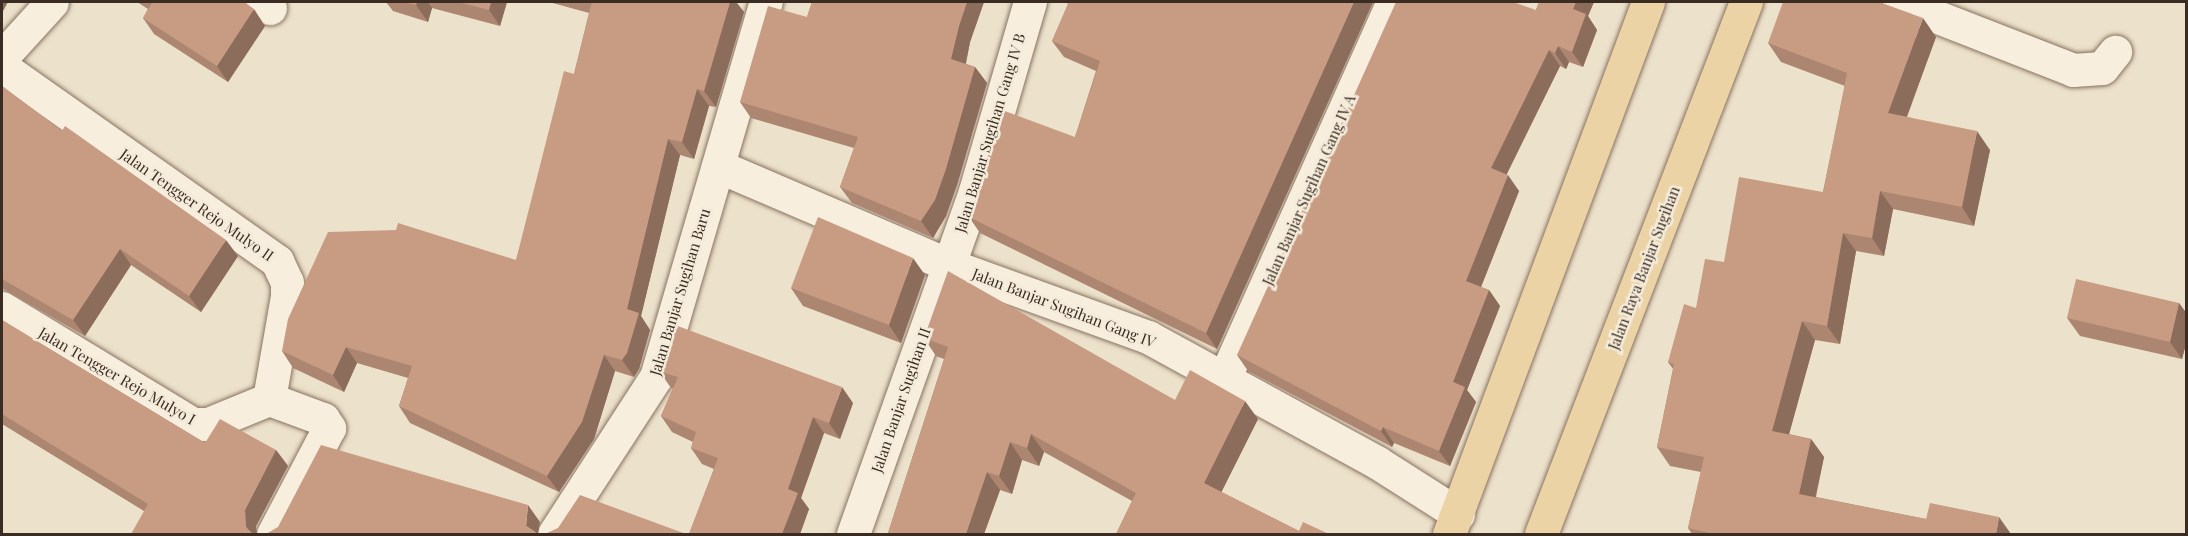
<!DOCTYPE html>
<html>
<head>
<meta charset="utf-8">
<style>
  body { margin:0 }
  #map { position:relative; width:2188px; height:536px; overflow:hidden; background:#ece1cb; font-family:"Playfair Display",serif }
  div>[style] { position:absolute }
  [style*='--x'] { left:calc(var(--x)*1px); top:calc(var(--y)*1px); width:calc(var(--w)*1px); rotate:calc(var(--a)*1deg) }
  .roads { filter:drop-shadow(0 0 2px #887360) drop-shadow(0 0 2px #887360) }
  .minor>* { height:33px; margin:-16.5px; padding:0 16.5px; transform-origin:16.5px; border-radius:16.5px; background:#f7eede }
  .major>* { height:33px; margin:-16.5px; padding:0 16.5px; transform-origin:16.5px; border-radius:16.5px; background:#ecd3a6 }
  .wall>* { inset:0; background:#ac8671 }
  .shaded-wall>* { inset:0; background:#8c6d5c }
  .building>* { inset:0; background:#c89c83 }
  span { translate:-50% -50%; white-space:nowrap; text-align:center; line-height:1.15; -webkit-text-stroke:5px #f4ebda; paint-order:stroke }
  .street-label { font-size:15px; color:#3a2c22 }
  .frame { position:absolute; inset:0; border:3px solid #3a2c22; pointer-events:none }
</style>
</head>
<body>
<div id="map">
  <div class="roads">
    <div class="minor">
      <div style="--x:262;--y:2;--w:10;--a:37"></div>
      <div style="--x:1899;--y:2;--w:187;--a:21.3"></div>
      <div style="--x:2073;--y:70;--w:29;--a:-4"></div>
      <div style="--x:2102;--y:68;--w:21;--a:-51"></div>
      <div style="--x:2;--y:57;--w:74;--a:-47.7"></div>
      <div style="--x:2;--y:67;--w:337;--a:35.2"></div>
      <div style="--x:277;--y:261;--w:23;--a:65"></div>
      <div style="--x:287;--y:282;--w:14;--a:90"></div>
      <div style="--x:287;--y:296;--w:105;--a:99.9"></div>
      <div style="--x:718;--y:166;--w:251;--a:23.2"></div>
      <div style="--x:949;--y:265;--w:212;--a:19.9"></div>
      <div style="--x:1148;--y:337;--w:262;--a:28.7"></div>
      <div style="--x:1378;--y:463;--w:95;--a:32.5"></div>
      <div style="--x:2;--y:308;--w:223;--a:31.3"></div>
      <div style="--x:193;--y:424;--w:15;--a:0"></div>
      <div style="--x:208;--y:424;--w:66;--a:-22.3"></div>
      <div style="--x:1224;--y:379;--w:413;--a:-65.9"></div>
      <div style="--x:269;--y:399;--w:58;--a:20.3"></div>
      <div style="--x:323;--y:419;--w:11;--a:56"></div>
      <div style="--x:329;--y:428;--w:120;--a:117.8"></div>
      <div style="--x:554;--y:534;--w:187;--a:-57"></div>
      <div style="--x:656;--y:377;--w:391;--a:-73.7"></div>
      <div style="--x:853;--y:534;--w:364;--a:-70.4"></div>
      <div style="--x:975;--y:191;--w:197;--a:-73.8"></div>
    </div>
    <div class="major">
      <div style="--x:1449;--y:534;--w:568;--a:-69.49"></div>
      <div style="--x:1541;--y:534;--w:570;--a:-68.93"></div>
    </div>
  </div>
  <div class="wall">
    <div style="clip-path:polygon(137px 2px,246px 2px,246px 3px,265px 26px,228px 82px,154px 34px,143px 18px,148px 9px)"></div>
    <div style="clip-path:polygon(386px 2px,507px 2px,500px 26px,432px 8px,428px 22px,393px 11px)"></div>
    <div style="clip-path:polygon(549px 2px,736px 2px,744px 12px,716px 107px,709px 106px,694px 159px,680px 155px,641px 316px,650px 330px,639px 369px,634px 377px,615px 371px,594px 439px,559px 492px,410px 423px,399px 406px,408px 378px,357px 363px,344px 392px,293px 368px,282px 351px,516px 260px,574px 74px,589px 13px)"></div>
    <div style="clip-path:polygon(812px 2px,984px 2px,970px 42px,966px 64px,975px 67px,987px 83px,957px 185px,946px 216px,933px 238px,852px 203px,840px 187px,854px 148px,751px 118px,740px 102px,807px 17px)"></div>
    <div style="clip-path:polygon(1066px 2px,1373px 2px,1217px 349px,980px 233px,969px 217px,1075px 137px,1096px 71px,1064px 57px,1052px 41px,1068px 4px)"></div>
    <div style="clip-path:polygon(1539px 2px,1594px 2px,1588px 16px,1597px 30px,1583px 67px,1569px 62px,1566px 69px,1560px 66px,1506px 174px,1519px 191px,1481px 287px,1489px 290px,1500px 306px,1467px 390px,1476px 402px,1450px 466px,1394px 443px,1392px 447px,1248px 371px,1237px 355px,1536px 10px)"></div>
    <div style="clip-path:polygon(1936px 37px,1907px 117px,1990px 150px,1974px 226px,1893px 209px,1884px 256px,1856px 251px,1840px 344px,1815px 340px,1789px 434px,1811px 439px,1824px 457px,1816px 497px,1926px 519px,2011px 534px,1692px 534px,1688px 528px,1701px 472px,1670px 466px,1657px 447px,1673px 369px,1668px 362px,1696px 308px,1724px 262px,1823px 192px,1845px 86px,1781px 62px,1768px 43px)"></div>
    <div style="clip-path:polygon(2px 86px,62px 131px,238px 256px,201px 312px,131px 265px,85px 336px,3px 289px,2px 290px)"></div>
    <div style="clip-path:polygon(925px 275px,901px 343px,803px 306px,791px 288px)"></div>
    <div style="clip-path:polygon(2179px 303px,2187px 314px,2187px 340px,2182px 359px,2080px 336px,2067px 318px)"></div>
    <div style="clip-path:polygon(2px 320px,205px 443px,276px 450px,288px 466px,256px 526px,144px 511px,2px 424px)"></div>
    <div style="clip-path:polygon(924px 338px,1175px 400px,1258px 419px,1221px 492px,1299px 531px,1329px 534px,1116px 534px,1132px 501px,1044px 452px,1039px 466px,1022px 460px,1012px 494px,1000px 490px,984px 534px,889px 534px,888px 533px,944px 359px,936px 356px)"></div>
    <div style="clip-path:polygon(660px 372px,853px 403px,840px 439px,824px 433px,801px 498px,809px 509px,800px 534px,689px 534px,714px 469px,702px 464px,691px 448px,693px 442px,672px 432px,661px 416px,673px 388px,671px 388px)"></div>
  </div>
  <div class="shaded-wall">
    <div style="clip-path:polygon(2px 2px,8px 2px,2px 13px)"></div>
    <div style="clip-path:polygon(417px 2px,428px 2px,432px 8px,428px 22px,416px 5px)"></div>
    <div style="clip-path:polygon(491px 2px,507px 2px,500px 26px,489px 10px)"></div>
    <div style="clip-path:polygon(730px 2px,736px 2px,744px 12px,716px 107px,704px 91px)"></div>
    <div style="clip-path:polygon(967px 2px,984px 2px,970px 42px,963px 76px,951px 59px,959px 26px)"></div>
    <div style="clip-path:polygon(1354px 2px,1373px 2px,1217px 349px,1206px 333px)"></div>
    <div style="clip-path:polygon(1576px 2px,1594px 2px,1588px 16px,1597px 30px,1583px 67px,1572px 52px,1573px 9px)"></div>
    <div style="clip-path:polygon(254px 9px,265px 26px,228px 82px,217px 66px)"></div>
    <div style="clip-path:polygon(1923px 18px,1936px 37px,1901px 132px,1888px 113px)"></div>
    <div style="clip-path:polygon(1558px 46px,1569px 62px,1566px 69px,1555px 53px)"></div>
    <div style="clip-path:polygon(1549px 50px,1560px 66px,1502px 184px,1491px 168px)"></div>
    <div style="clip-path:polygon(975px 67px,987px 83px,957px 185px,946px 216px,933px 238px,921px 221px)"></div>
    <div style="clip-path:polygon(697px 89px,709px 106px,694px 159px,682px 142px)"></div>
    <div style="clip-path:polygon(1977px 131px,1990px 150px,1974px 226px,1962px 207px)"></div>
    <div style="clip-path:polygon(668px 139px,680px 155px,641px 316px,650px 330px,639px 369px,634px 377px,622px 360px,627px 309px)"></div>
    <div style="clip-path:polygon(1508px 175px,1519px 191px,1477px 297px,1466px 281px)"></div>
    <div style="clip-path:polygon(1880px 191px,1893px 209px,1884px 256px,1872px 238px)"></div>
    <div style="clip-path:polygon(1843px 233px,1856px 251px,1840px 344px,1827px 326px)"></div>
    <div style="clip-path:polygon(226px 240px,238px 256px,201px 312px,189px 296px)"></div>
    <div style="clip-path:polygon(120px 249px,131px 265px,85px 336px,73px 320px)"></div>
    <div style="clip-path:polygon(913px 258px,925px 275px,901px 343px,889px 325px)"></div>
    <div style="clip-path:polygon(1489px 290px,1500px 306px,1467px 390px,1476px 402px,1450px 466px,1439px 451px,1453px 382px)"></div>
    <div style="clip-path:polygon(2179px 303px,2187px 314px,2187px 340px,2182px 359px,2170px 342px)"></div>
    <div style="clip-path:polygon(1802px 321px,1815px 340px,1785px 449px,1772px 431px)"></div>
    <div style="clip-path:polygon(346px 347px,357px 363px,344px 392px,333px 375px)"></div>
    <div style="clip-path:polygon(604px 355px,615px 371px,594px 439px,559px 492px,547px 476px)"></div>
    <div style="clip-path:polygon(842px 387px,853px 403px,840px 439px,829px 423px)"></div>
    <div style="clip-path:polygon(1245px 401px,1258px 419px,1217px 501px,1204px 483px)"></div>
    <div style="clip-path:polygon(813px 417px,824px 433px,801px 498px,809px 509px,800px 534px,782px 534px,788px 489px)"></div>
    <div style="clip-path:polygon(1383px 427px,1394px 443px,1392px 447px,1381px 431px)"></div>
    <div style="clip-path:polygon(1031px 434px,1044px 452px,1039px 466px,1027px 448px)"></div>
    <div style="clip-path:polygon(1811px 439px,1824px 457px,1812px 512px,1799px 494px)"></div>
    <div style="clip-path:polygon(1010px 442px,1022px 460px,1012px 494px,999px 476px)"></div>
    <div style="clip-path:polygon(276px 450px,288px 466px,256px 526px,257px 534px,251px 534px,246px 527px,245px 510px)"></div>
    <div style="clip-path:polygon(987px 472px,1000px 490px,984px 534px,966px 534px)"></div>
    <div style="clip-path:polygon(528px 505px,540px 522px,538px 534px,526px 526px)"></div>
    <div style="clip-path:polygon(1999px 517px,2011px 534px,1996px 534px)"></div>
  </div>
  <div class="building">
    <div style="clip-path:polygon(150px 2px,244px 2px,254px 9px,217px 66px,143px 18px,152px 3px)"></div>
    <div style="clip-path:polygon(403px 2px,417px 2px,416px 5px)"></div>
    <div style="clip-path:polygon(458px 2px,491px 2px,489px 10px)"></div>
    <div style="clip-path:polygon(592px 2px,730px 2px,704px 91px,697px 89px,682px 142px,668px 139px,627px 309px,639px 313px,627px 353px,622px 360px,604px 355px,582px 422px,547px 476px,399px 406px,412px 366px,346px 347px,333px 375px,282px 351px,288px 319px,328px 232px,396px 230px,398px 223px,516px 260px,564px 71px,574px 74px)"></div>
    <div style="clip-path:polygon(812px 2px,967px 2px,959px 26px,951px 59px,975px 67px,946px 169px,935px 200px,921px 221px,840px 187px,858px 137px,740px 102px,768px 6px,807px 17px)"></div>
    <div style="clip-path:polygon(1069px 2px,1354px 2px,1206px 333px,969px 217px,1002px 110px,1075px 137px,1100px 61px,1052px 41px)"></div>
    <div style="clip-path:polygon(1396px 2px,1513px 2px,1536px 10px,1539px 2px,1576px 2px,1573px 9px,1586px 14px,1572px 52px,1558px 46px,1555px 53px,1549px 50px,1491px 168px,1508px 175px,1466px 281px,1489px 290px,1453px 382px,1465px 387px,1439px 451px,1383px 427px,1381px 431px,1237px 355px)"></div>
    <div style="clip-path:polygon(1783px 2px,1879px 2px,1923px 18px,1888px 113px,1977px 131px,1962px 207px,1880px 191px,1872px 238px,1843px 233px,1827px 326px,1802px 321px,1772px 431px,1811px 439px,1799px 494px,1926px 519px,1930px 503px,1999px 517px,1996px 534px,1714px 534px,1688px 528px,1704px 457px,1657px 447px,1674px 364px,1668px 362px,1684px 304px,1696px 308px,1705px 259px,1724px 262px,1739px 177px,1823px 192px,1847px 73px,1768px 43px)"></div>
    <div style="clip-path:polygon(2px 86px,62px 131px,65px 126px,226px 240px,189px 296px,120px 249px,73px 320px,2px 279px)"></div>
    <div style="clip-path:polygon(818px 217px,913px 258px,889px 325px,791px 288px)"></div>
    <div style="clip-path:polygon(948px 271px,1175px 400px,1190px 370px,1245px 401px,1204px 483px,1299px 531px,1303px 522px,1329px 534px,1116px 534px,1136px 493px,1031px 434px,1027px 448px,1010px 442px,999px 476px,987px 472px,966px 534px,892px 534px,888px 533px,948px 347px,924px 338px)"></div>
    <div style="clip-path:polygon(2076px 279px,2179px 303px,2170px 342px,2067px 318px)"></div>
    <div style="clip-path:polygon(2px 320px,205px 443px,220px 419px,276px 450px,245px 510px,246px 527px,253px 534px,131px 534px,148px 504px,2px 414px)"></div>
    <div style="clip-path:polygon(675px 325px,842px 387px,829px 423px,813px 417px,788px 489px,798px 493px,782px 534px,689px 534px,718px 458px,691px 448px,696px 432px,661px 416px,678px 377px,660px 372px)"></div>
    <div style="clip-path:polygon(321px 445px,528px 505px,526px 526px,538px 534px,266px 534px,278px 527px)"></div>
    <div style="clip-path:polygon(580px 495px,686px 534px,545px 534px,558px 528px)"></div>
  </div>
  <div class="street-label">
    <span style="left:990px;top:133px;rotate:-73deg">Jalan Banjar Sugihan Gang IV B</span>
    <span style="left:1309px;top:190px;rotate:-66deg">Jalan Banjar Sugihan Gang IV A</span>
    <span style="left:197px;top:205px;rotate:35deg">Jalan Tengger Rejo Mulyo II</span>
    <span style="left:1644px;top:268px;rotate:-69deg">Jalan Raya Banjar Sugihan</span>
    <span style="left:680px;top:292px;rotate:-73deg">Jalan Banjar Sugihan Baru</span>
    <span style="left:1064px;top:308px;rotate:21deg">Jalan Banjar Sugihan Gang IV</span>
    <span style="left:117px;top:376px;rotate:30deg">Jalan Tengger Rejo Mulyo I</span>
    <span style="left:901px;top:400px;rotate:-71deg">Jalan Banjar Sugihan II</span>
  </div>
  <div class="frame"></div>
</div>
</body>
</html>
